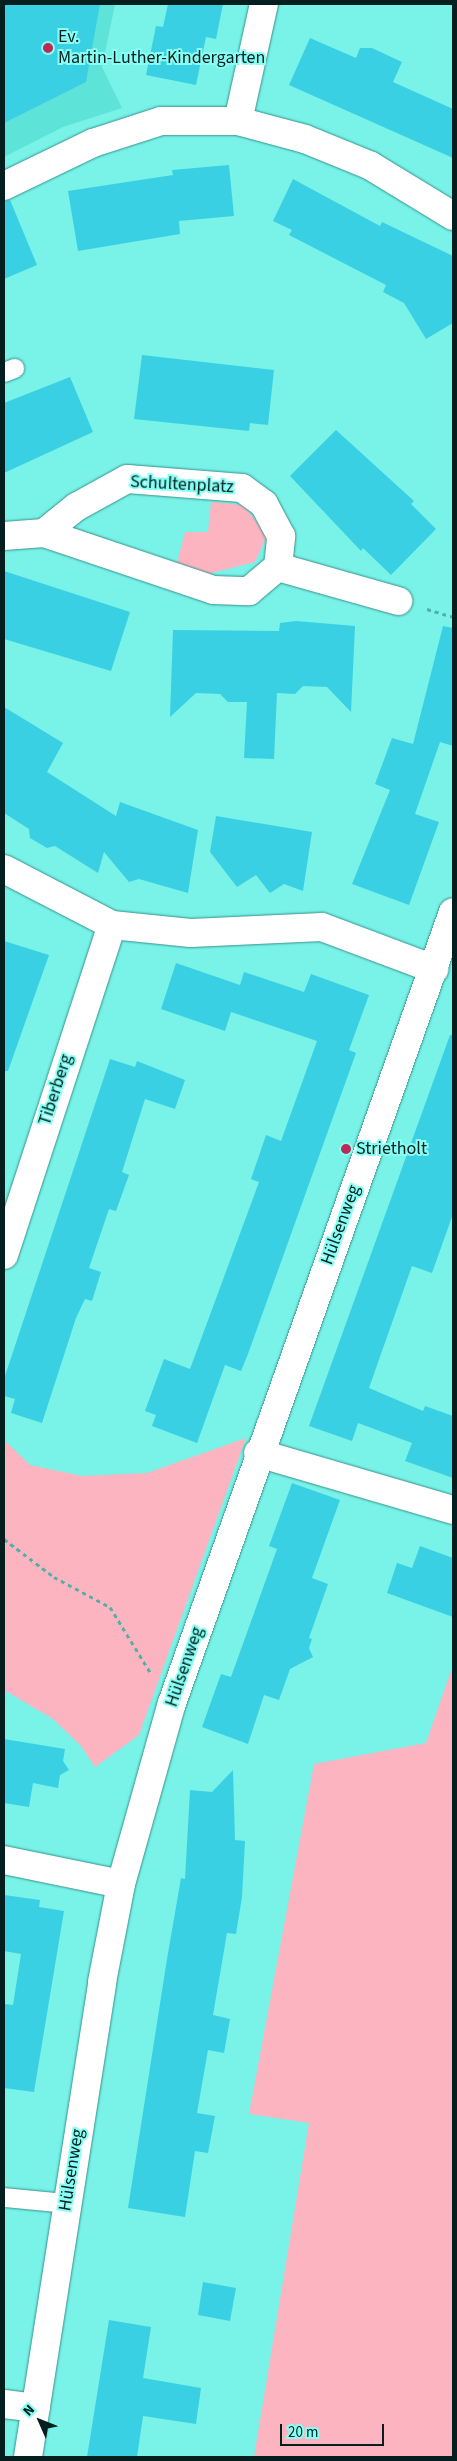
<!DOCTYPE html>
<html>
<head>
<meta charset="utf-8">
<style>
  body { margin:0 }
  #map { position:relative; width:457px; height:2461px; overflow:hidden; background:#79f2e8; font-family:"Source Sans 3",sans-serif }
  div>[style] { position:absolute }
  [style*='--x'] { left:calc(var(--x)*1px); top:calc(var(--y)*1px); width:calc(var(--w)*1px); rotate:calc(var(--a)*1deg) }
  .built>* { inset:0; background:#5ee3d9 }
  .green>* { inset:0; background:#fcb5c0 }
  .building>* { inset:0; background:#3ad0e4 }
  .path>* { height:3px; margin-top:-1.5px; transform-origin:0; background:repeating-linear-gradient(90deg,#54afa7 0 4px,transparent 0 8px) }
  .roads { filter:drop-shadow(0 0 1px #35938c) drop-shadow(0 0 1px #35938c) }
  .lane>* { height:19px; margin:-9.5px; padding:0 9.5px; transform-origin:9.5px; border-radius:9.5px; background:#fff }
  .street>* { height:28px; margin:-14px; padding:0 14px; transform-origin:14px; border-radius:14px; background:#fff }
  .dots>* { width:14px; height:14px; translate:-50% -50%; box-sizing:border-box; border:2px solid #87fff5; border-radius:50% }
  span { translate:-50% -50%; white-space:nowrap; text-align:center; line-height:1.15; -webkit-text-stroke:4px #87fff5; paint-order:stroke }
  .poi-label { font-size:18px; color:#041f1d }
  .left { translate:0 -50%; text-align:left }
  .street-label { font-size:18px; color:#041f1d }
  .frame { position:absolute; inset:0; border:5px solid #041f1d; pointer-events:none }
  .north { position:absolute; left:15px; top:2396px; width:50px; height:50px; -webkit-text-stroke:4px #87fff5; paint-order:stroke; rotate:314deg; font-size:14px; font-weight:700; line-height:20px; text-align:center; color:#041f1d }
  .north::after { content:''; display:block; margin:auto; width:18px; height:22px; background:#041f1d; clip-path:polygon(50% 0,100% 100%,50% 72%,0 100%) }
  .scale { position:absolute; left:280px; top:2424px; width:104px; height:22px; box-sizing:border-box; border:2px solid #041f1d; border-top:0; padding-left:6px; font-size:15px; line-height:18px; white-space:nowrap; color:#041f1d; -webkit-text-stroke:4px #87fff5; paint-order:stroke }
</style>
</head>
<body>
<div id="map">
  <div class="built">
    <div style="clip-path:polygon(4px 4px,115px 4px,102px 67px,122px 108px,63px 127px,4px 157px)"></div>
  </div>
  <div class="green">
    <div style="clip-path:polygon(211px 502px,244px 505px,267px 536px,255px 562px,208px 574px,177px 563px,185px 532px,208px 532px)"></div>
    <div style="clip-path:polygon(246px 1438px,139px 1735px,95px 1767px,81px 1746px,53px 1719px,4px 1690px,4px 1440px,30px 1465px,82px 1476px,147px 1473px)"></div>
    <div style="clip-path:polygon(453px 1665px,453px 2457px,254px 2457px,309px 2123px,249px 2114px,314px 1764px,426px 1743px)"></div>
  </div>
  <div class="building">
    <div style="clip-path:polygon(4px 4px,100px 4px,86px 82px,4px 123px)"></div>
    <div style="clip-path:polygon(168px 4px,223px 4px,216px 39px,206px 37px,196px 85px,146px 75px,156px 26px,163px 27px)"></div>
    <div style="clip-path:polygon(310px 38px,356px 58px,360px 48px,372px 48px,402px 62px,393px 82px,453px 109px,453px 158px,289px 85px)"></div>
    <div style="clip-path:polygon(229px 165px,234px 216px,179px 221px,180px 234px,78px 251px,68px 191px,173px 175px,172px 170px)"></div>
    <div style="clip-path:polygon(293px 179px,380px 226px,382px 222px,453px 256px,453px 323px,426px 339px,404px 303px,383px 292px,386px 285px,289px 235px,292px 230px,273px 221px)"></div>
    <div style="clip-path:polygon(10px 200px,37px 265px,4px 279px,4px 201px)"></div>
    <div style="clip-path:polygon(142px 355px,274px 370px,268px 425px,250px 423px,249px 431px,134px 419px)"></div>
    <div style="clip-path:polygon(70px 377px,93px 432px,4px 473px,4px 403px)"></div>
    <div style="clip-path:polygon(336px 430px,414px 501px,411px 504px,436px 529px,391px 575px,363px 548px,361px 551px,290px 476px)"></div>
    <div style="clip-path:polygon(4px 571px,130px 612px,111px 671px,4px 639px)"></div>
    <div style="clip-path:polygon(296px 621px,355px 626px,351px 712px,327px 687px,303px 686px,295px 694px,277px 693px,274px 759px,244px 758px,247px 702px,228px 702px,220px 694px,196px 693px,170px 717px,173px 630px,279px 631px,280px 623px)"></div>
    <div style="clip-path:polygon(443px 626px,453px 628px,453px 746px,440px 742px,415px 814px,439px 822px,409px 905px,352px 884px,390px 790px,375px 784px,392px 738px,413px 744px)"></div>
    <div style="clip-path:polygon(4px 707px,63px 743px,47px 772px,116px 816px,120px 802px,198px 830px,188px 893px,139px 879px,129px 882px,104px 852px,98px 873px,55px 846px,47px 848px,30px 838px,29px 829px,4px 813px)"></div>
    <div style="clip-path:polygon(216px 816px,312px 832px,303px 891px,284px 884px,270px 893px,256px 875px,237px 887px,210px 852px)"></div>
    <div style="clip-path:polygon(4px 941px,49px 955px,8px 1071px,4px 1071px)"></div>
    <div style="clip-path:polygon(176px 963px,240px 985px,244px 972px,304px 992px,311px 974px,369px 995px,349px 1050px,356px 1053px,248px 1354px,241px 1371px,225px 1365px,197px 1443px,152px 1426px,156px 1415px,145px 1411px,164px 1359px,190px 1369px,259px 1182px,251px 1179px,266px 1135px,281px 1141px,317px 1041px,231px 1012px,225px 1031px,161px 1009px)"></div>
    <div style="clip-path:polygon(450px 1035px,453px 1035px,453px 1214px,432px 1273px,412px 1266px,369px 1388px,423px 1411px,425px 1406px,453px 1416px,453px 1478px,405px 1461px,412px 1443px,358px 1423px,352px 1441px,309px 1426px)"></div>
    <div style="clip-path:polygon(110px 1059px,135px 1067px,137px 1061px,185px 1080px,175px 1109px,145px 1099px,122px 1172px,129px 1175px,116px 1211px,109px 1209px,89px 1268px,101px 1272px,92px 1301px,85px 1299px,76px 1318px,42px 1423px,11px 1413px,15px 1399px,4px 1396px,4px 1379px)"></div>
    <div style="clip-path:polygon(292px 1483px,340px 1500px,312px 1578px,328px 1584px,309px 1638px,312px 1639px,309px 1648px,313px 1657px,290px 1669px,279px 1700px,264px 1695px,248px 1744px,202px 1727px,221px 1674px,231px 1677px,277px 1549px,269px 1546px)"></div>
    <div style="clip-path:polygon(420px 1546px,453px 1558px,453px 1617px,387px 1593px,397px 1563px,412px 1568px)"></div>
    <div style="clip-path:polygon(4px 1739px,65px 1749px,63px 1761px,69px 1770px,60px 1775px,58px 1788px,33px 1783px,29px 1807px,4px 1803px)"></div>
    <div style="clip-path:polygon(233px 1770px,235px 1840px,245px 1841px,242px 1897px,236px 1934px,227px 1933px,213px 2015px,230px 2019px,224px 2053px,208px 2050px,197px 2113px,215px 2116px,208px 2153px,195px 2151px,185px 2217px,128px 2208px,167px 1959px,181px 1878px,185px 1879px,190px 1790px,212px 1792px)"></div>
    <div style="clip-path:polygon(4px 1895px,40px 1900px,39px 1907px,64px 1911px,34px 2092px,4px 2088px,4px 2004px,13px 2005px,21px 1954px,4px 1951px)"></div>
    <div style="clip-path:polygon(203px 2282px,236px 2288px,230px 2321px,198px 2315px)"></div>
    <div style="clip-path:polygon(109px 2320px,151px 2327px,143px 2378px,201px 2388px,196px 2424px,143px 2416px,137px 2457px,87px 2457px)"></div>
  </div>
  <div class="path">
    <div style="--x:427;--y:609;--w:27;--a:17"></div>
    <div style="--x:4;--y:1539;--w:63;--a:37.2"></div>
    <div style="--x:54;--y:1577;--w:64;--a:28.2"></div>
    <div style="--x:110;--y:1607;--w:76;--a:58.4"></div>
  </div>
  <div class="roads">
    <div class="lane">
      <div style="--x:4;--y:372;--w:11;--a:-22"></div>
      <div style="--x:4;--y:2197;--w:62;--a:5.5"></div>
    </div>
    <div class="street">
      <div style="--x:238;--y:121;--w:120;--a:-77.5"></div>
      <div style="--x:4;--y:186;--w:99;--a:-25.8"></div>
      <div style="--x:93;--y:143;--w:71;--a:-17.9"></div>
      <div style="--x:161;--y:121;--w:77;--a:0"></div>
      <div style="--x:238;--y:121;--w:69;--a:15"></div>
      <div style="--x:305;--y:139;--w:71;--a:22.2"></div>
      <div style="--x:371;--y:166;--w:96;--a:31.4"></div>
      <div style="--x:4;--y:536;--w:40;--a:-4.3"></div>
      <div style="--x:44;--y:533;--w:178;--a:18.6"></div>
      <div style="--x:213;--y:590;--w:36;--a:2"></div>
      <div style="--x:249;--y:591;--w:38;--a:-40"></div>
      <div style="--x:278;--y:567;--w:31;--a:-84"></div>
      <div style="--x:281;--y:536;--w:36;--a:-118"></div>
      <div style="--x:264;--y:504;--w:27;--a:-144"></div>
      <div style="--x:242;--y:488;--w:115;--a:-175.5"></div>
      <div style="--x:127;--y:479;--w:58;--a:151.2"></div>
      <div style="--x:76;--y:507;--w:41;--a:140.9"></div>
      <div style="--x:278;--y:567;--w:125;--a:15.8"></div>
      <div style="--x:4;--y:869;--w:122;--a:27.4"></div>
      <div style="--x:112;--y:925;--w:79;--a:5.8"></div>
      <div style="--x:191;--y:933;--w:131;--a:-2.6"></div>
      <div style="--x:322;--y:927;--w:120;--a:20.6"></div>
      <div style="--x:4;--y:1255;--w:347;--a:-71.9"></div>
      <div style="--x:258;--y:1453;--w:203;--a:16.3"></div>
      <div style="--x:4;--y:1860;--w:119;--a:11.6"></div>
      <div style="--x:4;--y:2404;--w:32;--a:7"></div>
      <div style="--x:28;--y:2457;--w:481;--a:-81.1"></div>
      <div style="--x:102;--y:1982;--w:100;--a:-79"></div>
      <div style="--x:121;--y:1884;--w:188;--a:-74.3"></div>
      <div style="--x:172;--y:1703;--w:839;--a:-70.44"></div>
    </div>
  </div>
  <div class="dots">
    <div style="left:48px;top:48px;background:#ba2a56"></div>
    <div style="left:346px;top:1149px;background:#ba2a56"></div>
  </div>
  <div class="poi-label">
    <span class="left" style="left:58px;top:48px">Ev.<br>Martin-Luther-Kindergarten</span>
    <span class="left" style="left:356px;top:1149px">Strietholt</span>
  </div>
  <div class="street-label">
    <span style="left:182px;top:485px;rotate:3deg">Schultenplatz</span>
    <span style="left:56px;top:1090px;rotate:-72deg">Tiberberg</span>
    <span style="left:341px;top:1225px;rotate:-70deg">Hülsenweg</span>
    <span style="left:185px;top:1667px;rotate:-71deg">Hülsenweg</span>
    <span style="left:72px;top:2170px;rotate:-81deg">Hülsenweg</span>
  </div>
  <div class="frame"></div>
  <div class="north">N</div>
  <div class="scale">20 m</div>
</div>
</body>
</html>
